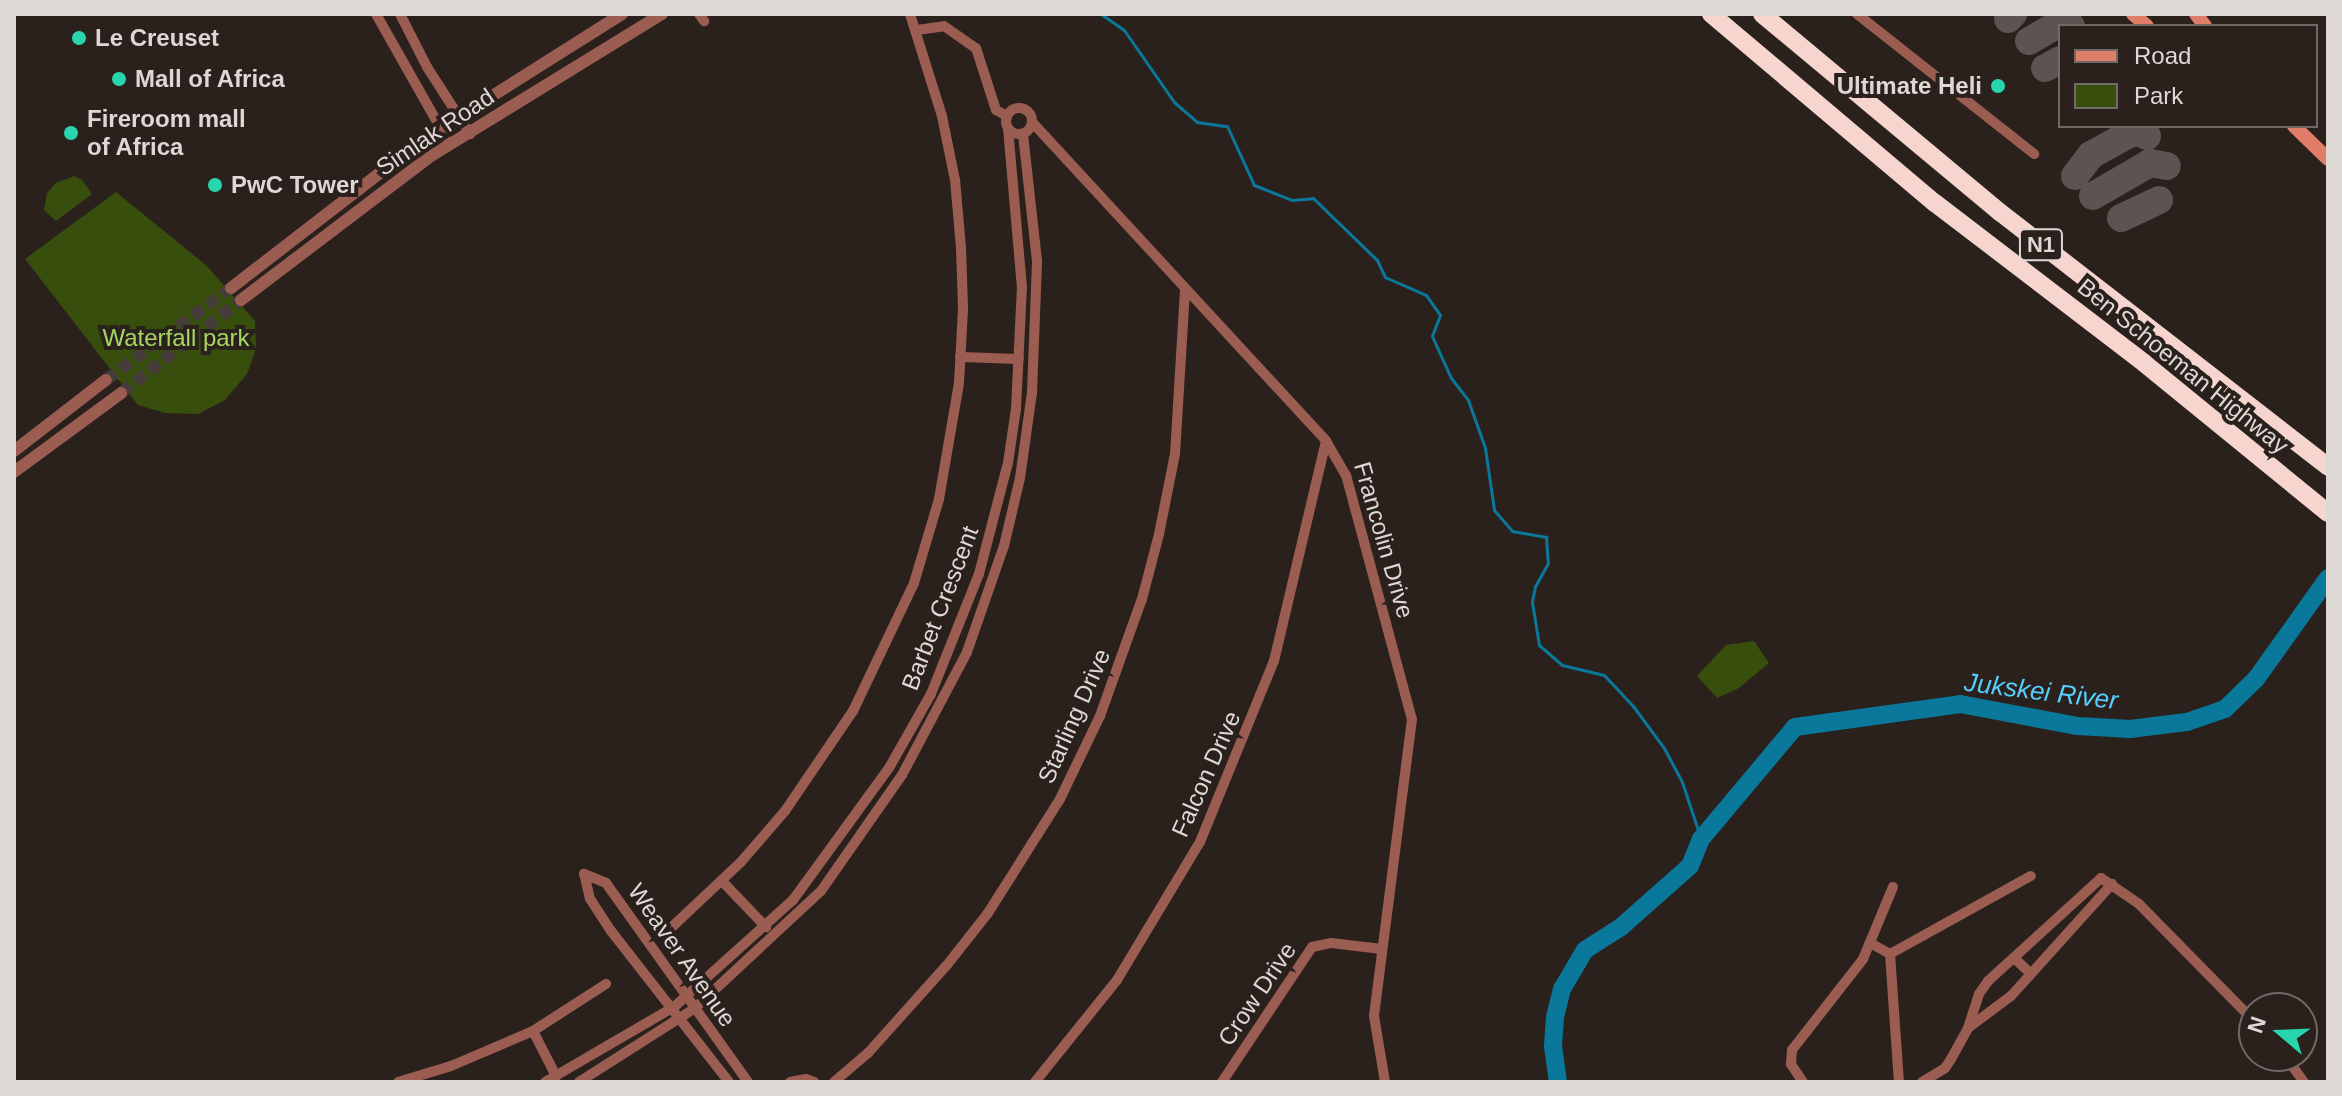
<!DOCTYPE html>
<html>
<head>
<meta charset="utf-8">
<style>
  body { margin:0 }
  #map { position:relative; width:2342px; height:1096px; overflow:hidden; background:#2a211d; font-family:Helvetica,sans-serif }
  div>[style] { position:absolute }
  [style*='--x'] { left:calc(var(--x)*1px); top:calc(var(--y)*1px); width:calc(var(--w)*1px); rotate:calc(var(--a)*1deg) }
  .green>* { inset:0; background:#374e0d }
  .stream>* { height:3px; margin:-1.5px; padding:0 1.5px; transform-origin:1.5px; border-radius:1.5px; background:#09789a }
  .river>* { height:18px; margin:-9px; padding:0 9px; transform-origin:9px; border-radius:9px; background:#09789a }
  .taxiway>* { height:28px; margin:-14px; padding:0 14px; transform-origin:14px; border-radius:14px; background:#5c5450 }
  .tertiary-tunnel>* { height:12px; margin-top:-6px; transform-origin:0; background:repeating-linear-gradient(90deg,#453c39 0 12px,transparent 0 18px) }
  .minor>* { height:10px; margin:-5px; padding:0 5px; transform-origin:5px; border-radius:5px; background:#9b5d51 }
  .minor>.ring { margin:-5px; padding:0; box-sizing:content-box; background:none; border:10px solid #9b5d51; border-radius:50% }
  .tertiary>* { height:12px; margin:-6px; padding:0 6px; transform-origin:6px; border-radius:6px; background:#9b5d51 }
  .secondary>* { height:14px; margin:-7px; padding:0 7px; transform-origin:7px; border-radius:7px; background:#df7d69 }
  .motorway>* { height:18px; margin:-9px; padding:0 9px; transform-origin:9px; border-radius:9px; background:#f5d5ce }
  .dots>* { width:22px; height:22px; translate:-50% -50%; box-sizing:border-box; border:4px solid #2a211d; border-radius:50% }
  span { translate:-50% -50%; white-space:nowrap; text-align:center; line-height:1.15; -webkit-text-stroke:8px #2a211d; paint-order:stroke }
  .shield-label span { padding:2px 6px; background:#2a211d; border:2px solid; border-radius:6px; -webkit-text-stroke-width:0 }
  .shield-label { font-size:22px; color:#ded8d5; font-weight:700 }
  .poi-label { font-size:24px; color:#ded8d5; font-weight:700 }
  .left { translate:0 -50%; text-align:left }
  .right { translate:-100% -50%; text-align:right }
  .street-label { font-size:24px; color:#ded8d5 }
  .park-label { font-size:24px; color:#a6d660 }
  .water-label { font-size:26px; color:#56cefd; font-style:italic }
  .frame { position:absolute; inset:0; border:16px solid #ded8d5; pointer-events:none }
  .legend { position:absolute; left:2058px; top:24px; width:260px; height:104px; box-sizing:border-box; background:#2a211d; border:2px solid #726a67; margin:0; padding:10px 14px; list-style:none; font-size:24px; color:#ded8d5 }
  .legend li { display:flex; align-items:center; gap:16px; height:40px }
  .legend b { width:40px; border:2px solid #726a67 }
  .north { position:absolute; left:2238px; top:992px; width:80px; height:80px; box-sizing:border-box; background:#2a211d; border:2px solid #726a67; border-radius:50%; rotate:289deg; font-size:22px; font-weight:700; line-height:32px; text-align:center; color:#ded8d5 }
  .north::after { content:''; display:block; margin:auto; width:28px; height:36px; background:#29d5ac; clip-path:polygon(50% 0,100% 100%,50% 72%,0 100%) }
</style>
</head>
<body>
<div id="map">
  <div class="green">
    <div style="clip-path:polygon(74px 176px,82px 180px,92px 194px,56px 221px,44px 210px,47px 193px,56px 183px)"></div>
    <div style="clip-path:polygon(116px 192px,207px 266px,255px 321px,256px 349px,247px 374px,225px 400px,198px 414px,165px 413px,138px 405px,25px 259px)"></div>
    <div style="clip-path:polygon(1754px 641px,1769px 663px,1739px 688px,1717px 698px,1697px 676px,1726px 645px)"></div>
  </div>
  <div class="stream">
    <div style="--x:1101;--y:14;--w:28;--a:35"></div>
    <div style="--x:1124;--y:30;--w:88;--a:55.2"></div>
    <div style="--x:1174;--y:102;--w:30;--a:41"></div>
    <div style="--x:1197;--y:122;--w:30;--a:8"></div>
    <div style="--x:1227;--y:126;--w:65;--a:65.4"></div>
    <div style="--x:1254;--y:185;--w:41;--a:21.5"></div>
    <div style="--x:1292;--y:200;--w:21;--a:-5"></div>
    <div style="--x:1313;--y:198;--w:89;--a:44.1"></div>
    <div style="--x:1377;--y:260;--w:19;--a:65"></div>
    <div style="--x:1385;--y:277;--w:45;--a:23.7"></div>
    <div style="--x:1426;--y:295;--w:24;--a:55"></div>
    <div style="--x:1440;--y:315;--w:22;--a:111"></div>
    <div style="--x:1432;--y:336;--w:46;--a:65.7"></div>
    <div style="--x:1451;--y:378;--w:28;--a:52"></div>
    <div style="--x:1468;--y:400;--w:51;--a:70.5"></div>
    <div style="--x:1485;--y:448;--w:63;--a:81.7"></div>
    <div style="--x:1494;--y:510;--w:28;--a:49"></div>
    <div style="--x:1512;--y:531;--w:35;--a:10"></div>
    <div style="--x:1546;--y:537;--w:26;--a:86"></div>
    <div style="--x:1548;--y:563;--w:26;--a:119"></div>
    <div style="--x:1535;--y:586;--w:16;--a:101"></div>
    <div style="--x:1532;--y:602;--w:44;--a:80.8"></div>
    <div style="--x:1539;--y:645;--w:30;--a:41"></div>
    <div style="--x:1562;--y:665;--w:43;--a:13.4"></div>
    <div style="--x:1604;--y:675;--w:42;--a:46.9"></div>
    <div style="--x:1633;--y:706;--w:52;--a:53.6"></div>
    <div style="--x:1664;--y:748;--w:38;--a:62"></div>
    <div style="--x:1682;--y:782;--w:60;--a:71.6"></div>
  </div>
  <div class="river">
    <div style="--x:1558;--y:1082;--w:36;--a:-98"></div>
    <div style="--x:1553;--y:1046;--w:29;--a:-86"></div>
    <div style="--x:1555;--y:1017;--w:29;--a:-76"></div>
    <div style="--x:1562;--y:989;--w:45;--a:-59.5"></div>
    <div style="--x:1585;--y:950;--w:43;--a:-32.6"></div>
    <div style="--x:1621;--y:927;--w:92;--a:-41.5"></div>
    <div style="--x:1690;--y:866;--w:29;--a:-68"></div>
    <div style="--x:1701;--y:839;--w:146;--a:-50"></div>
    <div style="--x:1795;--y:727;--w:167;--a:-7.9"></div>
    <div style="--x:1960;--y:704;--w:120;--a:10.6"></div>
    <div style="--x:2078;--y:726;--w:52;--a:3.3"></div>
    <div style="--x:2130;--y:729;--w:57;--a:-7"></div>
    <div style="--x:2187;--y:722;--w:40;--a:-18.9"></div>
    <div style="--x:2225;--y:709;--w:43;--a:-44.1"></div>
    <div style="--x:2256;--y:679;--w:124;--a:-54.5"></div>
  </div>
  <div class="taxiway">
    <div style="--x:2008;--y:19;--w:7;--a:-45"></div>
    <div style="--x:2029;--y:41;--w:34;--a:-30"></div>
    <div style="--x:2058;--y:24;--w:13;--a:9"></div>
    <div style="--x:2045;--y:68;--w:17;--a:-28"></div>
    <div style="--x:2075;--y:176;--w:26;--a:-53"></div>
    <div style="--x:2091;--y:155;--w:43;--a:-28.9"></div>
    <div style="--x:2129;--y:134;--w:10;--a:-11"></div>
    <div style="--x:2139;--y:132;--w:9;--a:27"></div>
    <div style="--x:2093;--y:196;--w:66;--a:-30.1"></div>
    <div style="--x:2150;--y:163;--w:17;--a:10"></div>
    <div style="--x:2121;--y:218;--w:42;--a:-25.3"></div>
  </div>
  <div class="tertiary-tunnel">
    <div style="--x:106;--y:380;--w:155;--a:-36.4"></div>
    <div style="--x:121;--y:393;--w:152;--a:-37.8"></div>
  </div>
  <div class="minor">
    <div style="--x:376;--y:14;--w:150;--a:60.5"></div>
    <div style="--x:400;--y:14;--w:59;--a:63"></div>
    <div style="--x:427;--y:67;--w:80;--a:57.3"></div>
    <div style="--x:699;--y:14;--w:9;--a:54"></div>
    <div style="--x:1857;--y:14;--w:226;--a:38.3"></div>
    <div style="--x:917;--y:30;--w:27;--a:-8"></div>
    <div style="--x:944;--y:26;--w:39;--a:35"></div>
    <div style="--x:976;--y:48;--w:65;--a:72.1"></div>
    <div style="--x:996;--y:110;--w:13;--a:29"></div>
    <div class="ring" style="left:1006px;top:108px;width:16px;height:16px"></div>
    <div style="--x:1032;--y:122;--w:434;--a:47.3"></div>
    <div style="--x:1326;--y:441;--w:39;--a:60"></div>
    <div style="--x:1346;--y:475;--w:253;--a:74.9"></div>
    <div style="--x:1412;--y:719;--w:299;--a:97.3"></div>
    <div style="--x:1374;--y:1016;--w:67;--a:80.5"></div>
    <div style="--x:960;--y:357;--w:59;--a:1.9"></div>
    <div style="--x:722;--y:881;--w:64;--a:46.3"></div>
    <div style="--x:672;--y:927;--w:93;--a:-43.3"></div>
    <div style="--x:740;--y:863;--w:69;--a:-49.1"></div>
    <div style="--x:785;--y:811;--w:121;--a:-55.8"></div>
    <div style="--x:853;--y:711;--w:142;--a:-64.5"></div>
    <div style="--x:914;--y:583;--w:88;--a:-73.4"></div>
    <div style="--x:939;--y:499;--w:118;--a:-80.2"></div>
    <div style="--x:959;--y:383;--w:75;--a:-86.9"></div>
    <div style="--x:963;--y:308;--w:60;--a:-91.9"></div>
    <div style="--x:961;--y:248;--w:68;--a:-95"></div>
    <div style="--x:955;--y:180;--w:65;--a:-101.5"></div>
    <div style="--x:942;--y:116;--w:107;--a:-107.4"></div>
    <div style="--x:1872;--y:944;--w:21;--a:29"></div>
    <div style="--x:1890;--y:954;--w:128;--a:86"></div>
    <div style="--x:1890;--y:954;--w:161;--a:-29"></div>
    <div style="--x:2014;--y:958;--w:23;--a:43"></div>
    <div style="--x:1968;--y:1028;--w:54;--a:-36.7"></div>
    <div style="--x:2011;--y:996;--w:151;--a:-48"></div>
    <div style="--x:533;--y:1031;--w:87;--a:-32.8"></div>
    <div style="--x:2285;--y:1056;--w:32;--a:54"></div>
    <div style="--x:398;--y:1082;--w:55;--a:-16.8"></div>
    <div style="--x:451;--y:1066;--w:89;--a:-23.1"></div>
    <div style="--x:533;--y:1031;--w:51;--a:62.9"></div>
    <div style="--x:545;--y:1082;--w:149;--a:-30.2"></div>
    <div style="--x:674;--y:1007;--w:160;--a:-42"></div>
    <div style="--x:793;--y:900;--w:163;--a:-54"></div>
    <div style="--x:889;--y:768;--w:85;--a:-60.4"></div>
    <div style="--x:931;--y:694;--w:129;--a:-68.2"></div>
    <div style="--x:979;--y:574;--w:115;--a:-75.4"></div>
    <div style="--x:1008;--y:463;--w:55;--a:-81.6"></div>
    <div style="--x:1016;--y:409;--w:121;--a:-87.2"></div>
    <div style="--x:1022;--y:288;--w:161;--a:-95"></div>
    <div style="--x:579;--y:1082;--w:138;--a:-32.5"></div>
    <div style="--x:695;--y:1008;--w:172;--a:-42.9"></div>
    <div style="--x:821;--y:891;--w:141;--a:-55.1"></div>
    <div style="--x:902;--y:775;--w:139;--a:-62.1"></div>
    <div style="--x:967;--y:652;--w:112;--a:-70.8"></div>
    <div style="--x:1004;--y:546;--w:70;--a:-76.8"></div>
    <div style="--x:1020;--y:478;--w:86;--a:-82"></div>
    <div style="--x:1032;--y:393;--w:132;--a:-87.8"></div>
    <div style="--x:1037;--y:261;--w:128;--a:-96.3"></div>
    <div style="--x:729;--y:1082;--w:192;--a:-128"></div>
    <div style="--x:611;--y:931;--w:38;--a:-123"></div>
    <div style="--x:590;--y:899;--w:26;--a:-103"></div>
    <div style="--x:584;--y:874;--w:24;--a:22"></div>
    <div style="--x:606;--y:883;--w:244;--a:54.5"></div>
    <div style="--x:790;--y:1082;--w:16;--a:-11"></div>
    <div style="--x:806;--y:1079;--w:9;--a:21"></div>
    <div style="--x:834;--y:1082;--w:45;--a:-40.5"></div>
    <div style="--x:868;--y:1053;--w:118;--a:-48.1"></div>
    <div style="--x:947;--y:965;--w:66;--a:-51.7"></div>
    <div style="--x:988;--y:913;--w:135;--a:-57.7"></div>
    <div style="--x:1060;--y:799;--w:92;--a:-64.3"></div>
    <div style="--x:1100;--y:716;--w:124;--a:-70.3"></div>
    <div style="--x:1142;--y:599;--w:67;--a:-75.3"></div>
    <div style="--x:1159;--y:534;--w:82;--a:-78.7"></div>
    <div style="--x:1175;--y:454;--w:162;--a:-86.5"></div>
    <div style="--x:1035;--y:1082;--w:131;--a:-51.2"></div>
    <div style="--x:1117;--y:980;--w:161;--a:-59"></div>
    <div style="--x:1200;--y:842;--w:196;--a:-67.8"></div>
    <div style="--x:1274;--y:661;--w:226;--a:-76.7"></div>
    <div style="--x:1222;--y:1082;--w:162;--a:-56.3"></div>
    <div style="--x:1312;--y:947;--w:19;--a:-12"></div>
    <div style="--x:1331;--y:943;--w:51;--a:6.7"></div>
    <div style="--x:1803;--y:1082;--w:22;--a:-124"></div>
    <div style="--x:1791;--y:1064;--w:14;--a:-86"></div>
    <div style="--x:1792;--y:1050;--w:115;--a:-52"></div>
    <div style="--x:1863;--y:959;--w:78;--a:-67.4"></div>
    <div style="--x:1922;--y:1082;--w:27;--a:-31"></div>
    <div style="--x:1945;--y:1068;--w:11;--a:-56"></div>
    <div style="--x:1951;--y:1059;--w:35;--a:-61"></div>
    <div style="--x:1968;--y:1028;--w:36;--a:-72"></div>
    <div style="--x:1979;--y:994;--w:16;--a:-55"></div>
    <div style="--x:1988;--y:981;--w:153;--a:-42.3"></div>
    <div style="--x:2101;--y:878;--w:46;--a:34.4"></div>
    <div style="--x:2139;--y:904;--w:164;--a:45.5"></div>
  </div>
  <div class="tertiary">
    <div style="--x:231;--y:288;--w:240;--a:-37.7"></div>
    <div style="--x:421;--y:141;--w:238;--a:-32.3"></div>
    <div style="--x:241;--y:300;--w:238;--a:-37.2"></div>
    <div style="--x:431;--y:156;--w:271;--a:-31.6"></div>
    <div style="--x:14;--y:451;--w:116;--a:-37.7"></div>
    <div style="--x:14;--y:472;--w:133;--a:-36.4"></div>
  </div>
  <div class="secondary">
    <div style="--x:2133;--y:14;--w:18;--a:41"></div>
    <div style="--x:2196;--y:14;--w:15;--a:53"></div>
    <div style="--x:2294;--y:126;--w:47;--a:44.1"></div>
  </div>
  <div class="motorway">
    <div style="--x:1711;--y:14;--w:293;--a:40.2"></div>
    <div style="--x:1935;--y:203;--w:263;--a:37.4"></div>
    <div style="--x:2144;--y:363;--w:237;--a:39.2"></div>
    <div style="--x:1762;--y:14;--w:311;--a:39.8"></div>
    <div style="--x:2001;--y:213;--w:414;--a:37.8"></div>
  </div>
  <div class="dots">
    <div style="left:79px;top:38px;background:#29d5ac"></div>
    <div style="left:119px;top:79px;background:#29d5ac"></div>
    <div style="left:1998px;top:86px;background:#29d5ac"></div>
    <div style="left:71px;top:133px;background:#29d5ac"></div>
    <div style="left:215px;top:185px;background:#29d5ac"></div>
  </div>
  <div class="shield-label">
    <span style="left:2041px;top:245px">N1</span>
  </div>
  <div class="poi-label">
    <span class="left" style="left:95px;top:38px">Le Creuset</span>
    <span class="left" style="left:135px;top:79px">Mall of Africa</span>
    <span class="right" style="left:1982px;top:86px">Ultimate Heli</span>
    <span class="left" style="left:87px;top:133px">Fireroom mall<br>of Africa</span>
    <span class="left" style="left:231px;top:185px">PwC Tower</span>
  </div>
  <div class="street-label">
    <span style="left:435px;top:132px;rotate:-34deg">Simlak Road</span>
    <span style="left:2183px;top:366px;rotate:39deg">Ben Schoeman Highway</span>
    <span style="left:1384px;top:540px;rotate:74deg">Francolin Drive</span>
    <span style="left:940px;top:608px;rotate:-69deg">Barbet Crescent</span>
    <span style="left:1074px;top:716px;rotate:-66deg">Starling Drive</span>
    <span style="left:1206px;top:774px;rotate:-66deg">Falcon Drive</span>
    <span style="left:682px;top:955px;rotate:55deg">Weaver Avenue</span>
    <span style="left:1257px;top:994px;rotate:-56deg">Crow Drive</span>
  </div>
  <div class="park-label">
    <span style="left:176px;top:338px">Waterfall park</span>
  </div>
  <div class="water-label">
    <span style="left:2041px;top:692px;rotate:7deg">Jukskei River</span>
  </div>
  <div class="frame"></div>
  <ul class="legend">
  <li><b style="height:10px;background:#df7d69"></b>Road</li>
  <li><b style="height:22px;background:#374e0d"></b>Park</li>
  </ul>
  <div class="north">N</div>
</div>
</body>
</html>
